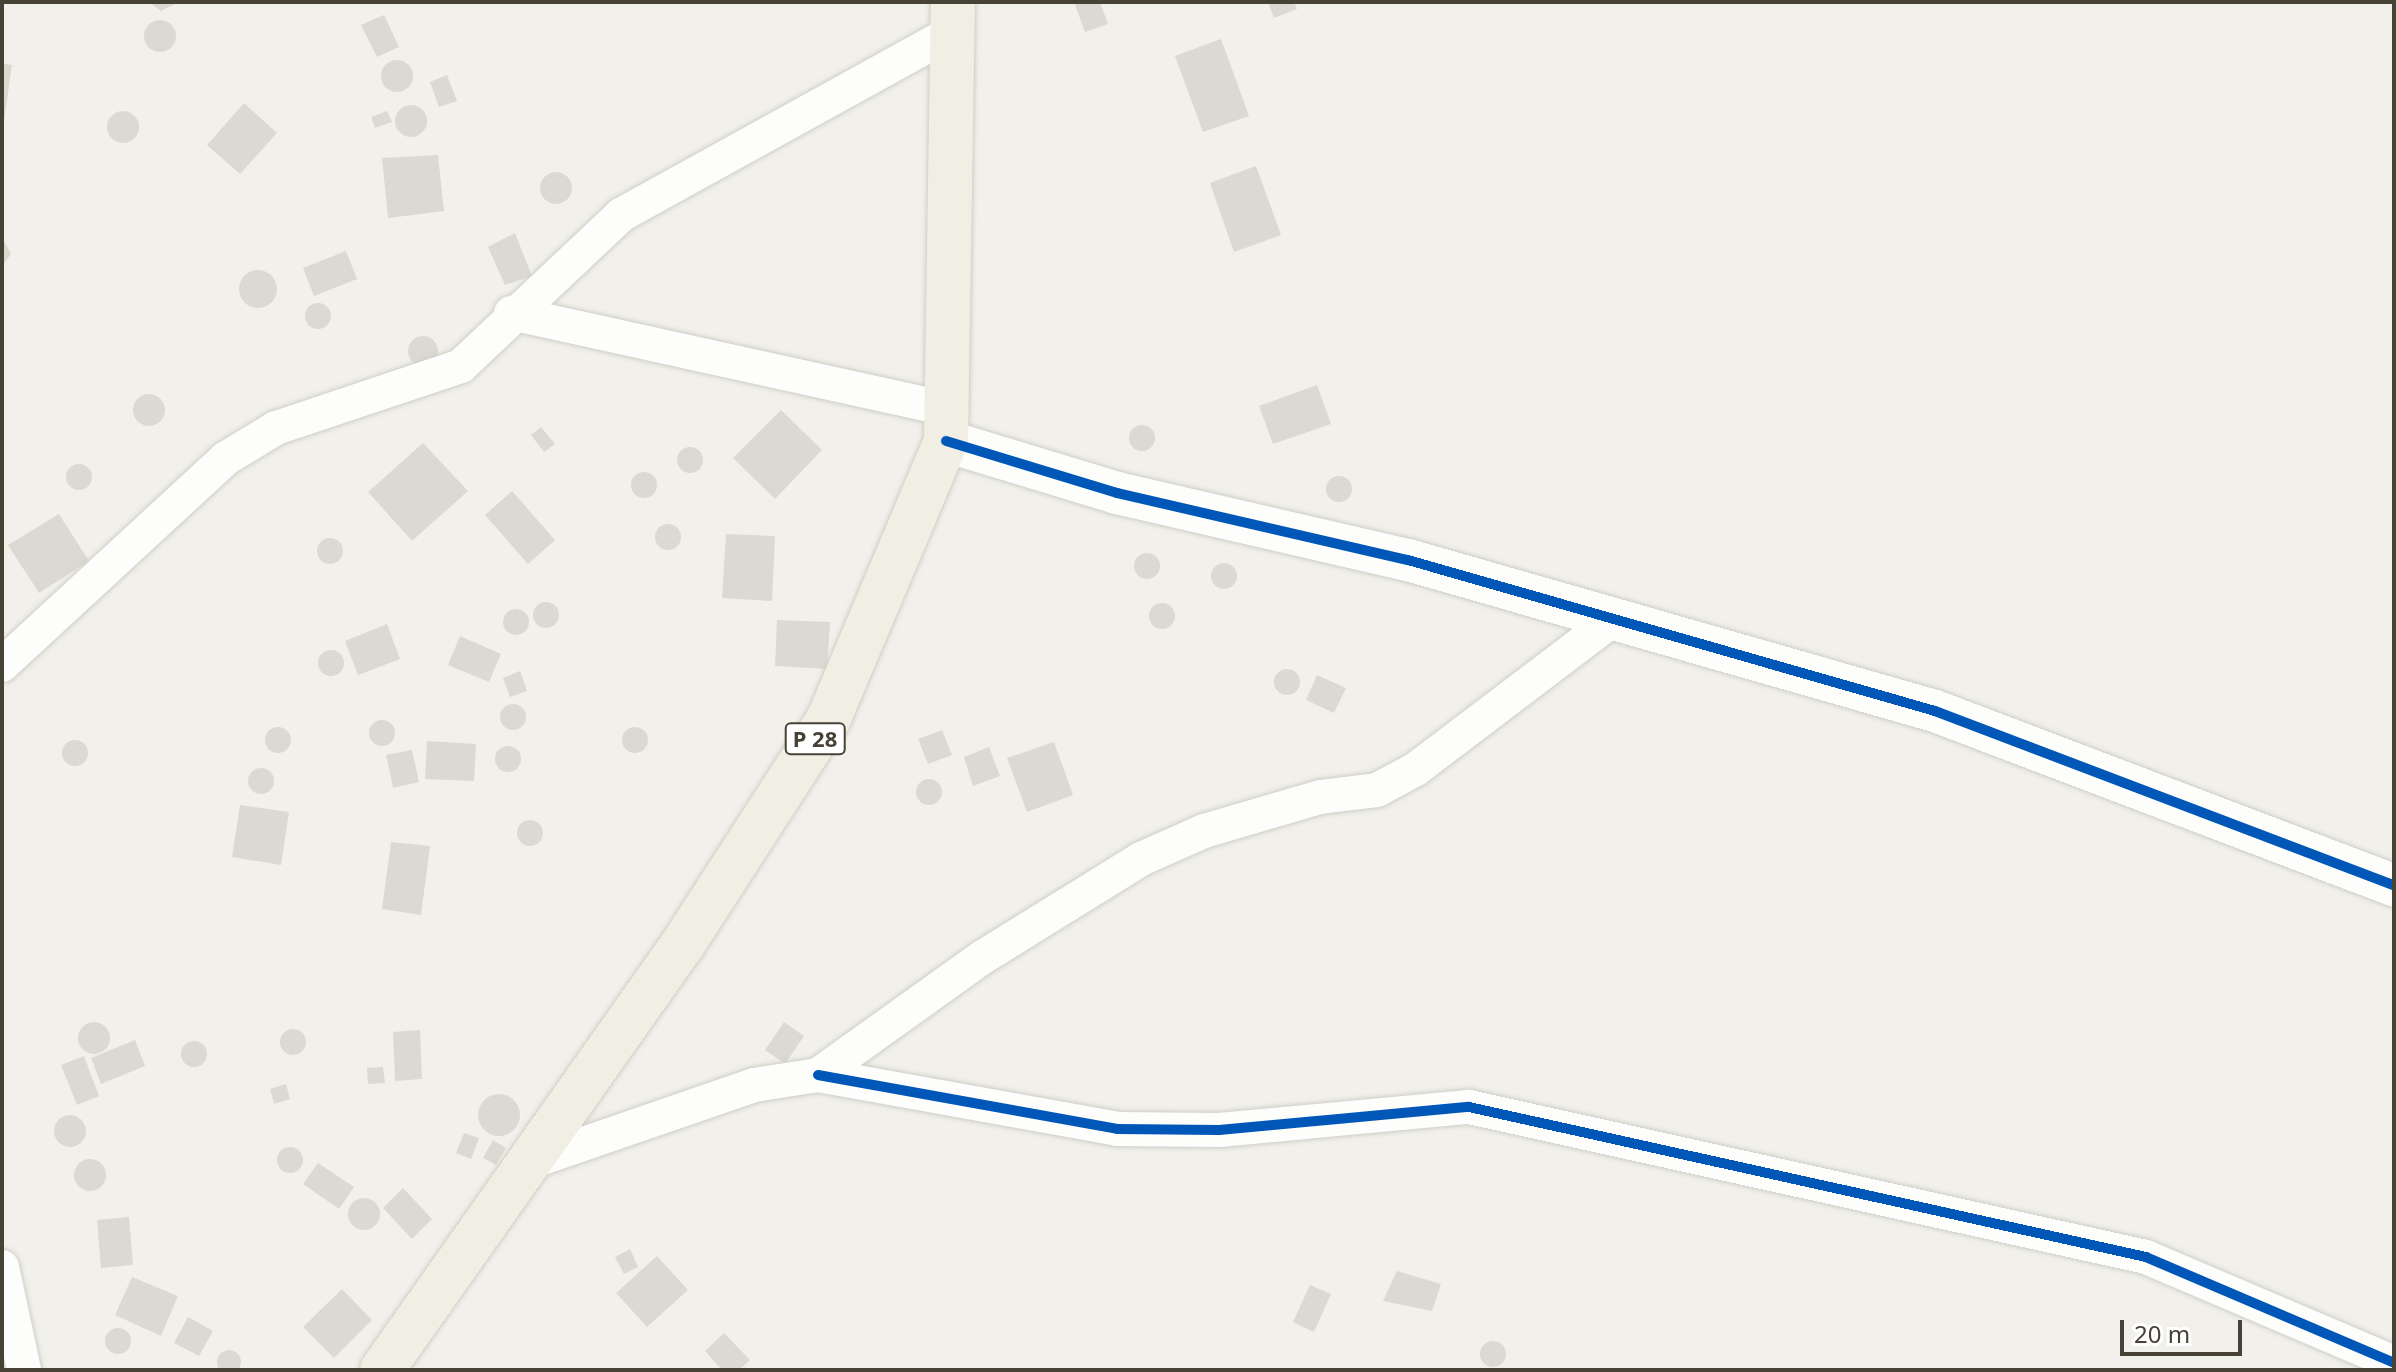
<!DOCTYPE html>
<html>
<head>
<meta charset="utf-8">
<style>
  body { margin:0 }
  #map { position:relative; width:2396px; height:1372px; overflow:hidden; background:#f1f0ea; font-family:"Noto Sans",sans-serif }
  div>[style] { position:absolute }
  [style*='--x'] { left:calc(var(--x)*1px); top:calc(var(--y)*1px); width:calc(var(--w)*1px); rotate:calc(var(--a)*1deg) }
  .building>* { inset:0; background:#dbd9d2 }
  .round { border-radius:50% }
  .roads { filter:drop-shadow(0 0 2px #cfcec8) drop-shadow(0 0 2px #cfcec8) }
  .minor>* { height:34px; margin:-17px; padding:0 17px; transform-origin:17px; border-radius:17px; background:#fdfdfc }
  .tertiary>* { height:42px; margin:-21px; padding:0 21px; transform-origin:21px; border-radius:21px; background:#fdfdfc }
  .primary>* { height:44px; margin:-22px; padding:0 22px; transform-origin:22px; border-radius:22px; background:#f1efe4 }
  .cycleway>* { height:10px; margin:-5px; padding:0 5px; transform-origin:5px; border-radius:5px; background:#0057b8 }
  span { translate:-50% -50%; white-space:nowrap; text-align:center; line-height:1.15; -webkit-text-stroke:7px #fff; paint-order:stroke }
  .shield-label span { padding:2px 6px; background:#fff; border:2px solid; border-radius:6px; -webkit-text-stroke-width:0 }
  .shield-label { font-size:22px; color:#474236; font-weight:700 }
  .frame { position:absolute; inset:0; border:4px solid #474236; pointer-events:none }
  .scale { position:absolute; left:2120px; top:1320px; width:122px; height:36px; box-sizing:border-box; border:4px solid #474236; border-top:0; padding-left:10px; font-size:24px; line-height:28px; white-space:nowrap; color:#474236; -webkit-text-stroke:6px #fff; paint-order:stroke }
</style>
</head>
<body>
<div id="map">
  <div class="building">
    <div style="clip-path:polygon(149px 2px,179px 2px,161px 11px)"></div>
    <div style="clip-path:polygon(1074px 2px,1100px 2px,1108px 24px,1085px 32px)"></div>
    <div style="clip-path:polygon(1268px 2px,1294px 2px,1297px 9px,1274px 18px)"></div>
    <div style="clip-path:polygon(384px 15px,399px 47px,377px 57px,361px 25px)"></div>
    <div class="round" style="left:144px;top:20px;width:32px;height:32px"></div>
    <div style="clip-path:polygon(1221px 39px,1249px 116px,1203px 132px,1175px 56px)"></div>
    <div class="round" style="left:381px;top:60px;width:32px;height:32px"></div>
    <div style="clip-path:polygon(2px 63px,12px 65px,4px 121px,2px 121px)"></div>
    <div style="clip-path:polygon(447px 75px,457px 101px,439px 107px,430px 82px)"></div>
    <div style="clip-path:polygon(244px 103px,277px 133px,240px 174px,207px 145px)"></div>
    <div class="round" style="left:395px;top:105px;width:32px;height:32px"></div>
    <div style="clip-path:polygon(387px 111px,392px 122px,375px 128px,371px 117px)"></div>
    <div class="round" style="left:107px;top:111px;width:32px;height:32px"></div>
    <div style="clip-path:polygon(438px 155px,444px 211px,388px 218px,382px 158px)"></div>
    <div style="clip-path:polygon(1256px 166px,1281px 235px,1234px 252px,1210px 183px)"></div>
    <div class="round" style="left:540px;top:172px;width:32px;height:32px"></div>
    <div style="clip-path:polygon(515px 233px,532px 276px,505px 285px,488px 247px)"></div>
    <div style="clip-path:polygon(2px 237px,11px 254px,2px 266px)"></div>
    <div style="clip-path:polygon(346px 251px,357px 279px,314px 296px,303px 268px)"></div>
    <div class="round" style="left:239px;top:270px;width:38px;height:38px"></div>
    <div class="round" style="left:305px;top:303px;width:26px;height:26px"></div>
    <div class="round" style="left:408px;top:336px;width:30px;height:30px"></div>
    <div style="clip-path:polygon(1317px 385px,1331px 424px,1273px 444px,1259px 406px)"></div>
    <div class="round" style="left:133px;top:394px;width:32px;height:32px"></div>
    <div style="clip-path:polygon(781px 410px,822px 450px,775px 499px,733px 458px)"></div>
    <div class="round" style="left:1129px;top:425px;width:26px;height:26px"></div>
    <div style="clip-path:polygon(541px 427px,555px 444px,544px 452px,531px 435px)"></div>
    <div style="clip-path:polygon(423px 443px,468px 491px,412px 541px,368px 492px)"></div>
    <div class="round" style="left:677px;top:447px;width:26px;height:26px"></div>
    <div class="round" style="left:66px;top:464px;width:26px;height:26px"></div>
    <div class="round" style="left:631px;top:472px;width:26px;height:26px"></div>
    <div class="round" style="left:1326px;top:476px;width:26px;height:26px"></div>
    <div style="clip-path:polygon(512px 491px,555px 540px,528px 564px,485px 515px)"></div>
    <div style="clip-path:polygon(59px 514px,89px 561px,39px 593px,8px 545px)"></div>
    <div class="round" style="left:655px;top:524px;width:26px;height:26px"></div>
    <div style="clip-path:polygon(726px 534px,775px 536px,772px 601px,722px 598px)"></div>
    <div class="round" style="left:317px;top:538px;width:26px;height:26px"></div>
    <div class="round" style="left:1134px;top:553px;width:26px;height:26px"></div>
    <div class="round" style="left:1211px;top:563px;width:26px;height:26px"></div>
    <div class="round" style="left:533px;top:602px;width:26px;height:26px"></div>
    <div class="round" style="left:1149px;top:603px;width:26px;height:26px"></div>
    <div class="round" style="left:503px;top:609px;width:26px;height:26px"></div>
    <div style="clip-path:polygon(777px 620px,830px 622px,827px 669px,775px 666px)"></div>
    <div style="clip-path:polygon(387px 624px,400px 659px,358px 675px,345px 641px)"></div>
    <div style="clip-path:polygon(460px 636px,501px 654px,489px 682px,448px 665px)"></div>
    <div class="round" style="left:318px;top:650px;width:26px;height:26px"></div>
    <div class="round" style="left:1274px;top:669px;width:26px;height:26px"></div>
    <div style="clip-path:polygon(520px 671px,527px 691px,510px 697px,503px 678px)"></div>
    <div style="clip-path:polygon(1317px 675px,1346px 688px,1334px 713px,1306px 700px)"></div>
    <div class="round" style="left:500px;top:704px;width:26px;height:26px"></div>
    <div class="round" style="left:369px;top:720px;width:26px;height:26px"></div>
    <div class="round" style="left:622px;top:727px;width:26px;height:26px"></div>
    <div class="round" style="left:265px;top:727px;width:26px;height:26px"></div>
    <div style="clip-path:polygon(942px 730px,952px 755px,928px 764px,918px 739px)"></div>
    <div class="round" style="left:62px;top:740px;width:26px;height:26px"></div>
    <div style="clip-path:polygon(427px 741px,476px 744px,474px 781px,425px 779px)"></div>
    <div style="clip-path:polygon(1054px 742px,1073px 795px,1027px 812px,1007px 758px)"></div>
    <div class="round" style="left:495px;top:746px;width:26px;height:26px"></div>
    <div style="clip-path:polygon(989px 747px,1000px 776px,973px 786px,964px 757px)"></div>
    <div style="clip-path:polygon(412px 750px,419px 782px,393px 788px,386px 755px)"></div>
    <div class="round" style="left:248px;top:768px;width:26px;height:26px"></div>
    <div class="round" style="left:916px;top:779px;width:26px;height:26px"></div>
    <div style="clip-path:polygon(240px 805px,289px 812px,281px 865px,232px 857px)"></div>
    <div class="round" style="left:517px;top:820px;width:26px;height:26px"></div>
    <div style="clip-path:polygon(391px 842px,430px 846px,421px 915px,382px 909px)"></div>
    <div class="round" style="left:78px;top:1022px;width:32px;height:32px"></div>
    <div style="clip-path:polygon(784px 1022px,804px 1036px,785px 1064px,765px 1050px)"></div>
    <div class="round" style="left:280px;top:1029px;width:26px;height:26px"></div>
    <div style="clip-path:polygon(420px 1030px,422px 1079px,395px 1081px,393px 1032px)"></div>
    <div style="clip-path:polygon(135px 1040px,145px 1066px,101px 1084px,91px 1058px)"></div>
    <div class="round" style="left:181px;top:1041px;width:26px;height:26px"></div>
    <div style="clip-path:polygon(84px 1056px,99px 1096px,77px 1105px,61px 1065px)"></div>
    <div style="clip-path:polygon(383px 1067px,385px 1083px,368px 1084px,367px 1068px)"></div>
    <div style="clip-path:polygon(286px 1084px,290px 1099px,274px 1104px,270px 1089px)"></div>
    <div class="round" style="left:478px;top:1094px;width:42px;height:42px"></div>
    <div class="round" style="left:54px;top:1115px;width:32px;height:32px"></div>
    <div style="clip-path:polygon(464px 1133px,479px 1138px,471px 1159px,456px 1153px)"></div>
    <div style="clip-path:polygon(493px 1140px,506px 1148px,496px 1165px,483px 1158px)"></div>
    <div class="round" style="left:277px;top:1147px;width:26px;height:26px"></div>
    <div class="round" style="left:74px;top:1159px;width:32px;height:32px"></div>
    <div style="clip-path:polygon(318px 1163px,354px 1187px,339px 1209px,303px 1184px)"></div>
    <div style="clip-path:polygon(403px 1188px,432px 1219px,412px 1239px,383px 1208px)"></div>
    <div class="round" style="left:348px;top:1198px;width:32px;height:32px"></div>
    <div style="clip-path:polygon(129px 1217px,133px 1265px,101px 1268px,97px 1220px)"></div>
    <div style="clip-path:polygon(630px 1249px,638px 1267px,624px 1274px,615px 1257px)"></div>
    <div style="clip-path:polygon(657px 1256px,688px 1290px,647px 1327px,616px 1293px)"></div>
    <div style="clip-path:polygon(1397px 1271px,1441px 1284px,1432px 1311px,1383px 1301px)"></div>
    <div style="clip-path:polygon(132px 1277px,178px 1296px,161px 1336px,115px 1315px)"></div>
    <div style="clip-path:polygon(1310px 1285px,1331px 1294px,1314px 1332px,1293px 1322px)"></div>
    <div style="clip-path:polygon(342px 1289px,372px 1320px,334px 1358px,303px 1327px)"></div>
    <div style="clip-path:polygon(188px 1317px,213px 1331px,199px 1356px,174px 1343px)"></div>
    <div class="round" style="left:105px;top:1328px;width:26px;height:26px"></div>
    <div style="clip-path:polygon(724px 1333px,750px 1360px,739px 1370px,722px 1370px,705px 1351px)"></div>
    <div class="round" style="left:1480px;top:1341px;width:26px;height:26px"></div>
    <div class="round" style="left:217px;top:1350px;width:24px;height:24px"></div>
  </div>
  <div class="roads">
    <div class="minor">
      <div style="--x:511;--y:313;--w:446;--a:12.4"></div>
      <div style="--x:2;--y:665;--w:304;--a:-42.7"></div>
      <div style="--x:225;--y:459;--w:60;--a:-31.3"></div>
      <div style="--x:276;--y:428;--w:195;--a:-18.5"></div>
      <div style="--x:461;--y:366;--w:220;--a:-43.3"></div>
      <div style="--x:621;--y:215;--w:379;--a:-28.9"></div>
      <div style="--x:818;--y:1075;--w:304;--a:10.2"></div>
      <div style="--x:1117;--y:1129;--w:102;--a:0.6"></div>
      <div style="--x:1219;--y:1130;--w:251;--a:-5.3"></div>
      <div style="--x:1469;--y:1107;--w:693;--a:12.49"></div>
      <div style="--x:2146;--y:1257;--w:270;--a:23.1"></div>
      <div style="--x:528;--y:1163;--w:239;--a:-19"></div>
      <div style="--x:754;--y:1085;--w:65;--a:-8.9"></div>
      <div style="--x:818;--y:1075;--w:203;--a:-35.6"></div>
      <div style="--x:983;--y:957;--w:186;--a:-31.8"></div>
      <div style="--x:1141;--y:859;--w:69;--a:-24"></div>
      <div style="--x:1204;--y:831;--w:121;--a:-16.3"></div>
      <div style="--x:1320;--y:797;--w:57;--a:-7"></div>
      <div style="--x:1377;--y:790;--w:44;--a:-28.3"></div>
      <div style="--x:1416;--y:769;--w:246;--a:-37.2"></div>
      <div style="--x:2;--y:1267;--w:105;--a:77.9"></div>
    </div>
    <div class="tertiary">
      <div style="--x:946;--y:441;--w:179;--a:16.9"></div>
      <div style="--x:1117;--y:493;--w:299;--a:13"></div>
      <div style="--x:1408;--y:560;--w:548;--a:15.99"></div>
      <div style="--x:1935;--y:711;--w:491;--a:20.8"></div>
    </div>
    <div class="primary">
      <div style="--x:382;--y:1370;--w:522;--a:-54.76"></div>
      <div style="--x:683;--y:944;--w:269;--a:-57.1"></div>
      <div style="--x:829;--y:718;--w:301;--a:-67.1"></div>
      <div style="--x:946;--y:441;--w:439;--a:-89.1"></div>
    </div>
  </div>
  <div class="cycleway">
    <div style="--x:946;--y:441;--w:179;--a:16.9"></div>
    <div style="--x:1117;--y:493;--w:299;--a:13"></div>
    <div style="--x:1408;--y:560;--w:548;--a:15.99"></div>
    <div style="--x:1935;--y:711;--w:491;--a:20.8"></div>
    <div style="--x:818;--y:1075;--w:304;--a:10.2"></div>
    <div style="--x:1117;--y:1129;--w:102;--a:0.6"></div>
    <div style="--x:1219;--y:1130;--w:251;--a:-5.3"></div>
    <div style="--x:1469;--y:1107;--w:693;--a:12.49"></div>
    <div style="--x:2146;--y:1257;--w:270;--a:23.1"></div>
  </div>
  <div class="shield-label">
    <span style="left:815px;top:739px">P 28</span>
  </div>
  <div class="frame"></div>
  <div class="scale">20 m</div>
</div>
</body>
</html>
